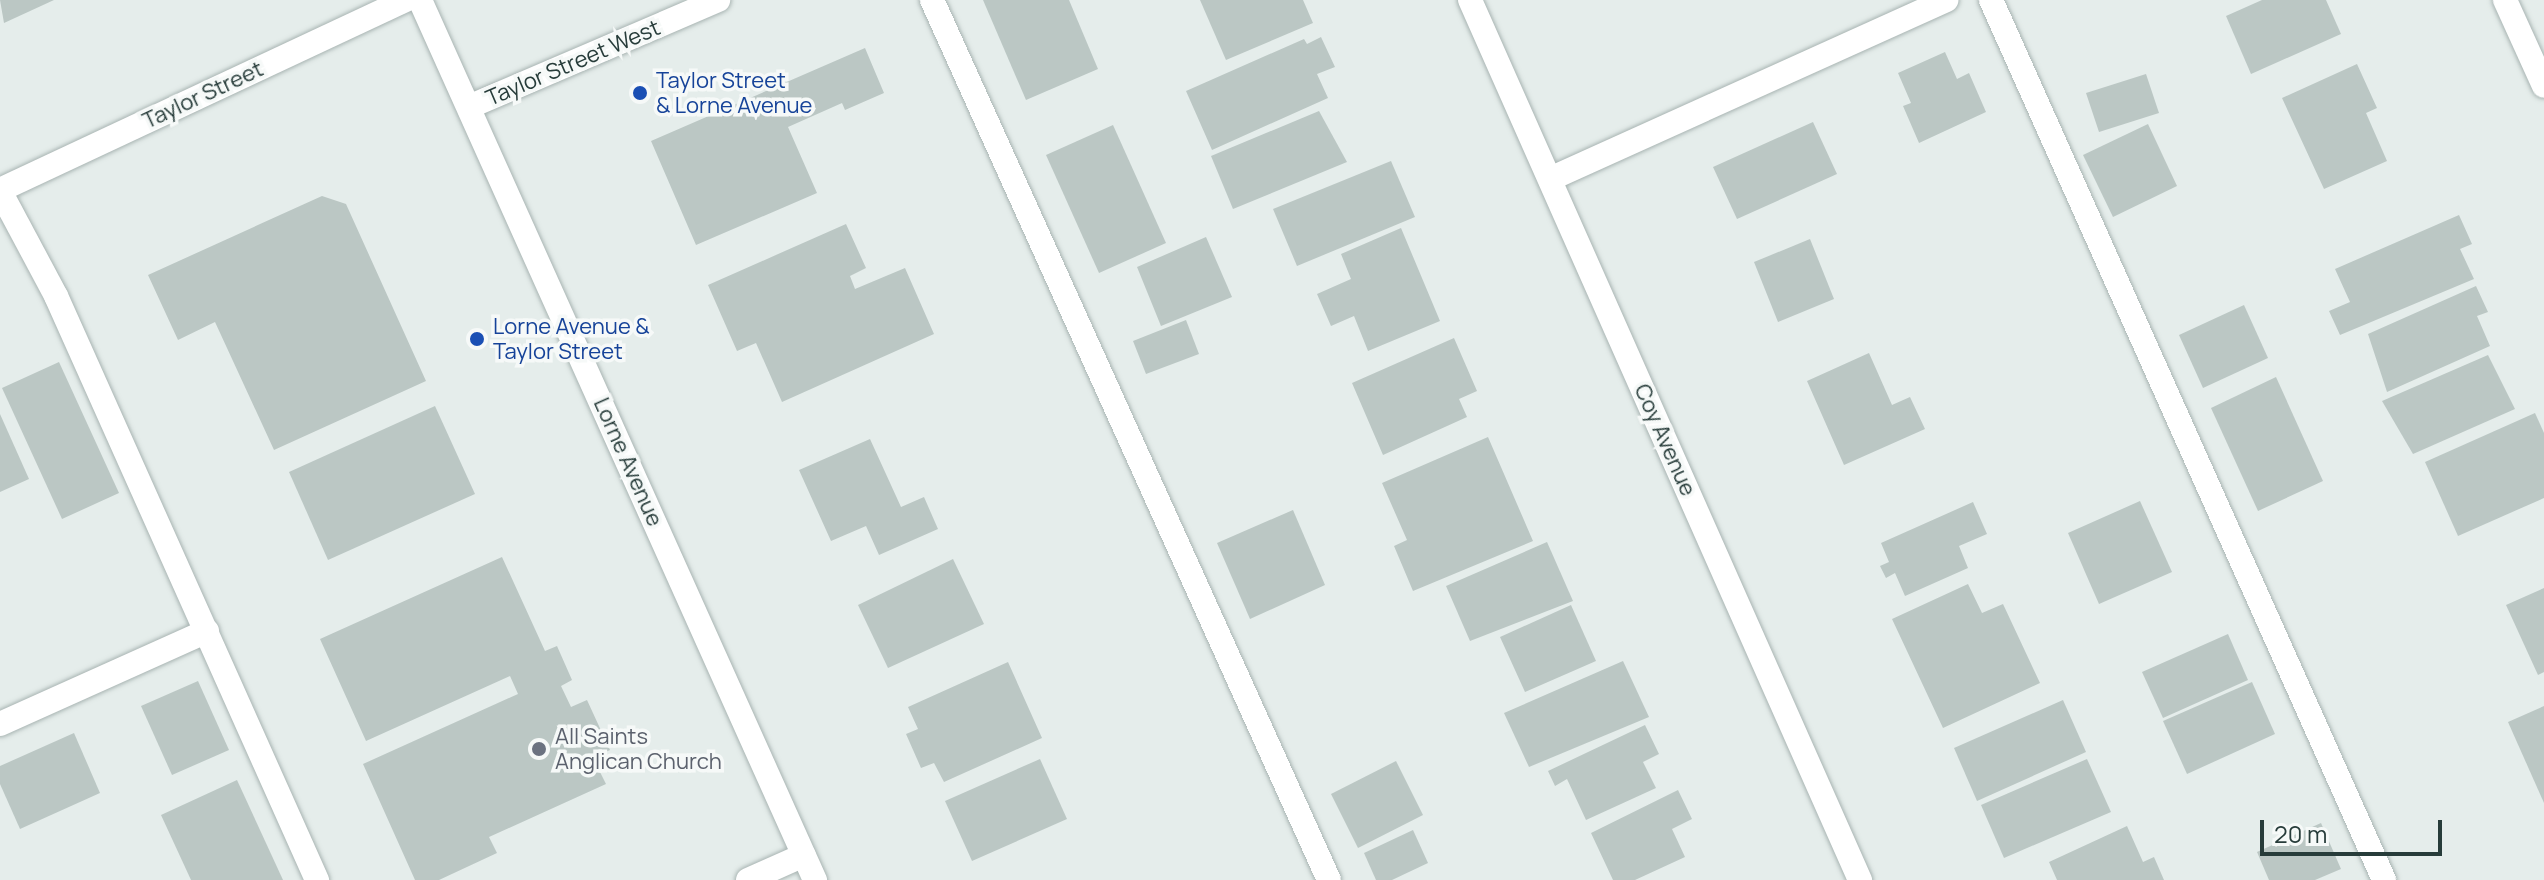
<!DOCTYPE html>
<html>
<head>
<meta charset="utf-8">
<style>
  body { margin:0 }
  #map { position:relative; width:2544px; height:880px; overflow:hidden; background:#e5edeb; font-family:Manrope,sans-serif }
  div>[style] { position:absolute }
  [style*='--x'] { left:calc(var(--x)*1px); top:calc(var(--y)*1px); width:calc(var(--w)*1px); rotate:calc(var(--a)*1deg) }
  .building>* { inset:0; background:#bbc7c4 }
  .roads { filter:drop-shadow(0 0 2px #a8b4b2) drop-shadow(0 0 2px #a8b4b2) }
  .lane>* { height:24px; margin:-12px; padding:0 12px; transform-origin:12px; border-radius:12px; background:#fff }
  .street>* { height:24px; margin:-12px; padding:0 12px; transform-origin:12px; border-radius:12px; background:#fff }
  .secondary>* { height:24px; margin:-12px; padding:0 12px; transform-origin:12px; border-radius:12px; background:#fff }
  .dots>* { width:22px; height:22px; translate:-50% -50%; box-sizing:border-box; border:4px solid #f6f9f8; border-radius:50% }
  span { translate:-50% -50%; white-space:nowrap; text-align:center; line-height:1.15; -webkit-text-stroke:7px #f6f9f8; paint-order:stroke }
  .street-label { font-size:22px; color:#273c3a }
  .transit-label { font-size:22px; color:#164399 }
  .left { translate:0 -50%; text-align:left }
  .worship-label { font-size:22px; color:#5b616d }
  .scale { position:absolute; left:2260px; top:820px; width:182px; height:36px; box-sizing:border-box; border:4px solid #273c3a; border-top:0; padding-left:10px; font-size:24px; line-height:28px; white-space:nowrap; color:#273c3a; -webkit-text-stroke:6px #f6f9f8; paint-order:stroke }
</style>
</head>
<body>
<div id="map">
  <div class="building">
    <div style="clip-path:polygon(0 0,54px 0,4px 23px)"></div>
    <div style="clip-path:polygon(983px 0,1069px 0,1098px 69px,1026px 100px)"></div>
    <div style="clip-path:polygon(1200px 0,1303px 0,1313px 23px,1226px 60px)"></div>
    <div style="clip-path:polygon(2262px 0,2326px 0,2341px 34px,2251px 74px,2226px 16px)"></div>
    <div style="clip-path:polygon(1321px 37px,1335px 67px,1317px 74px,1328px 98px,1212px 150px,1186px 91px,1304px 39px,1307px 44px)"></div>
    <div style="clip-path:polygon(865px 48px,884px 93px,845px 110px,842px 103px,788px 127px,817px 193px,696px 245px,651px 141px)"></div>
    <div style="clip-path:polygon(1945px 52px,1957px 79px,1969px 73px,1986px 112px,1919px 143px,1903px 106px,1911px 103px,1898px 73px)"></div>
    <div style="clip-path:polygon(2357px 64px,2377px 108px,2366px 113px,2387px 161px,2324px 189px,2282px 98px)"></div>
    <div style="clip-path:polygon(2146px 74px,2159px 113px,2099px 132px,2086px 93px)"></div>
    <div style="clip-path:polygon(1319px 111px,1347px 162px,1233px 209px,1211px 156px)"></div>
    <div style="clip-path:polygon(1813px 122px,1837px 174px,1737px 219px,1713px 167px)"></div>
    <div style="clip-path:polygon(2148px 124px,2177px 186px,2113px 217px,2083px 155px)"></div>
    <div style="clip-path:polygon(1113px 125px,1166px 243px,1099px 273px,1046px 155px)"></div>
    <div style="clip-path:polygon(1391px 161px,1415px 217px,1297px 266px,1273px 209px)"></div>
    <div style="clip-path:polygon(322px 196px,346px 204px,426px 381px,274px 450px,215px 322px,178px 340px,148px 275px)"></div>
    <div style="clip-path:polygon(2459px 215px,2472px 244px,2460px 249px,2474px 279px,2340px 335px,2329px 311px,2350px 302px,2335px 269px)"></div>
    <div style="clip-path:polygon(846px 224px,866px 268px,850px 276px,855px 289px,905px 268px,934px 334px,782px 402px,756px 343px,737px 351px,708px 285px)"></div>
    <div style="clip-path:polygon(1401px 228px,1440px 321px,1368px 351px,1354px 316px,1331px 326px,1317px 294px,1351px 279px,1341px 254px)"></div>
    <div style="clip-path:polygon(1206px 237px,1232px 297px,1161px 326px,1137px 267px)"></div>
    <div style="clip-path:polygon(1810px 239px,1834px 299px,1778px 322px,1754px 262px)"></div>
    <div style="clip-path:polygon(2476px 286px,2488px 312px,2477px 316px,2490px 346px,2387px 392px,2368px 334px)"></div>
    <div style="clip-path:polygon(2244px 305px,2268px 358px,2203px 388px,2179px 335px)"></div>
    <div style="clip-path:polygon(1186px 320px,1199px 354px,1146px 374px,1133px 341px)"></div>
    <div style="clip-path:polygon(1454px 338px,1477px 391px,1459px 399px,1467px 417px,1383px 455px,1352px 383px)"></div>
    <div style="clip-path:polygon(1869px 353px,1892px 405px,1910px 397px,1925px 429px,1844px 465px,1807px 381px)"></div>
    <div style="clip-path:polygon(2488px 355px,2515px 409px,2413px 454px,2382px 401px)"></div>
    <div style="clip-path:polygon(59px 362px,119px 493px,62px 519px,2px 388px)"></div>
    <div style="clip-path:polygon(2276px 377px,2323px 481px,2258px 511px,2211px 408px)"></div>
    <div style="clip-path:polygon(435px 406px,475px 494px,328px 560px,289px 472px)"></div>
    <div style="clip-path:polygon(2535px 413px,2544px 433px,2544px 498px,2458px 536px,2425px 462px)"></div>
    <div style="clip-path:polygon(0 414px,29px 479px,0 492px)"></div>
    <div style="clip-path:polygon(1488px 437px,1533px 541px,1413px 591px,1394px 546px,1407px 540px,1382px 483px)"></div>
    <div style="clip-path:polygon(870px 439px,901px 507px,924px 497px,938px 529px,879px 555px,866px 526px,831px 541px,799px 470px)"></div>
    <div style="clip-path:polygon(2140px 501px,2172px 572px,2099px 604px,2068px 533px)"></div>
    <div style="clip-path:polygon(1973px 502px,1987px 534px,1959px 546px,1968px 568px,1905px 596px,1895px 573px,1886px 578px,1880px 566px,1889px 562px,1881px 543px)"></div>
    <div style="clip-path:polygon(1293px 510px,1325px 585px,1250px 619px,1217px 543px)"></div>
    <div style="clip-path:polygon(1547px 542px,1573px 601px,1470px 641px,1446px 586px)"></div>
    <div style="clip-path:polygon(502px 557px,545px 651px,557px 646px,572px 680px,561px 686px,571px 707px,587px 700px,610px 750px,593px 758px,606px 784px,489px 837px,497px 853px,439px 880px,415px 880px,363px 764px,518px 694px,510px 676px,366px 741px,320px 639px)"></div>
    <div style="clip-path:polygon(953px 559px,984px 624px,888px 668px,858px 605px)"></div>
    <div style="clip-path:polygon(1968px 584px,1982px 613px,2003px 604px,2040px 683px,1943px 728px,1892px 619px)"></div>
    <div style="clip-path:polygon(2544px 588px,2544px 672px,2538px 675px,2506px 605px)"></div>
    <div style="clip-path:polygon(1571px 605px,1596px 661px,1525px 692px,1500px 637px)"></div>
    <div style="clip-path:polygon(2228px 634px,2248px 680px,2163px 718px,2142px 672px)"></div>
    <div style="clip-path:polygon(1623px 661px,1649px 717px,1529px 767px,1504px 713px)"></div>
    <div style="clip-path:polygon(1008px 662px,1042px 738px,944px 782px,934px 763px,921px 768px,906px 734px,918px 729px,908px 707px)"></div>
    <div style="clip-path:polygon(198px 681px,229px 750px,172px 775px,141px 706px)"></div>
    <div style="clip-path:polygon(2252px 682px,2275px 734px,2187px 774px,2163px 721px)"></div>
    <div style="clip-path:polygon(2063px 700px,2086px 752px,1977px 801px,1954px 748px)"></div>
    <div style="clip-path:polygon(2544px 706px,2544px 803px,2508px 722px)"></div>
    <div style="clip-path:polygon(1645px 725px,1659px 754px,1643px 762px,1656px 788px,1586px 820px,1567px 779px,1555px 786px,1548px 771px)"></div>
    <div style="clip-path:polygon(74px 733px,100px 793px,20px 829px,0 784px,0 766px)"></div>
    <div style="clip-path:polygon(1040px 759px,1067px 819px,972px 861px,945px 801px)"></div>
    <div style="clip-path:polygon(2087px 759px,2111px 812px,2004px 858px,1981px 805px)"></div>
    <div style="clip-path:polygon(1396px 761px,1423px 815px,1358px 848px,1331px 794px)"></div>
    <div style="clip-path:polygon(237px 780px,283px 880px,191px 880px,161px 815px)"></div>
    <div style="clip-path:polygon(1678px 790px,1692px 819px,1672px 829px,1685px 857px,1635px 880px,1613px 880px,1591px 833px)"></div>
    <div style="clip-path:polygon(2321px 823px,2341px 869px,2315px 880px,2269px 880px,2257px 852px)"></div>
    <div style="clip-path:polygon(2127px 826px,2143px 862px,2154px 857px,2164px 880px,2057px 880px,2049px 862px)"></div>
    <div style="clip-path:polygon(1413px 830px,1428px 863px,1392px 880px,1376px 880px,1364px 853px)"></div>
  </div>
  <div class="roads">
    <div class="lane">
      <div style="--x:932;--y:0;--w:965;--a:65.72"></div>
      <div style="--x:1991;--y:0;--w:964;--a:65.93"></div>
      <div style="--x:1550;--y:179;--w:435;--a:-24.3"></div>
      <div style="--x:0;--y:191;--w:119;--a:61.9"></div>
      <div style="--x:56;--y:296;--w:640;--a:65.92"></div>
      <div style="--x:0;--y:724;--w:227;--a:-24.2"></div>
    </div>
    <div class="street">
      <div style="--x:1470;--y:0;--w:963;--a:66.1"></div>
      <div style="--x:2505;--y:0;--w:94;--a:65.6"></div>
      <div style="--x:748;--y:880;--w:61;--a:-24.1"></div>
    </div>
    <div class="secondary">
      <div style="--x:420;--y:0;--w:965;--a:65.83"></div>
      <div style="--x:471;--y:106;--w:269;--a:-23.2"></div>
      <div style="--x:0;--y:190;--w:448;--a:-25.1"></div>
    </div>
  </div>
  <div class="dots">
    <div style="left:640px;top:93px;background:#1a4fb4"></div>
    <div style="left:477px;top:339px;background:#1a4fb4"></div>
    <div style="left:539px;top:749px;background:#6b7280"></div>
  </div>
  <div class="street-label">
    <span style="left:573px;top:63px;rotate:-23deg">Taylor Street West</span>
    <span style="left:203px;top:95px;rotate:-25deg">Taylor Street</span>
    <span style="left:1665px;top:440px;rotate:66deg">Coy Avenue</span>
    <span style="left:628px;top:462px;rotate:66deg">Lorne Avenue</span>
  </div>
  <div class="transit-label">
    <span class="left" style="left:656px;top:93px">Taylor Street<br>&amp; Lorne Avenue</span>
    <span class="left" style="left:493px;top:339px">Lorne Avenue &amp;<br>Taylor Street</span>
  </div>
  <div class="worship-label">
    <span class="left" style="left:555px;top:749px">All Saints<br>Anglican Church</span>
  </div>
  <div class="scale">20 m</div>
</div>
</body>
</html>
